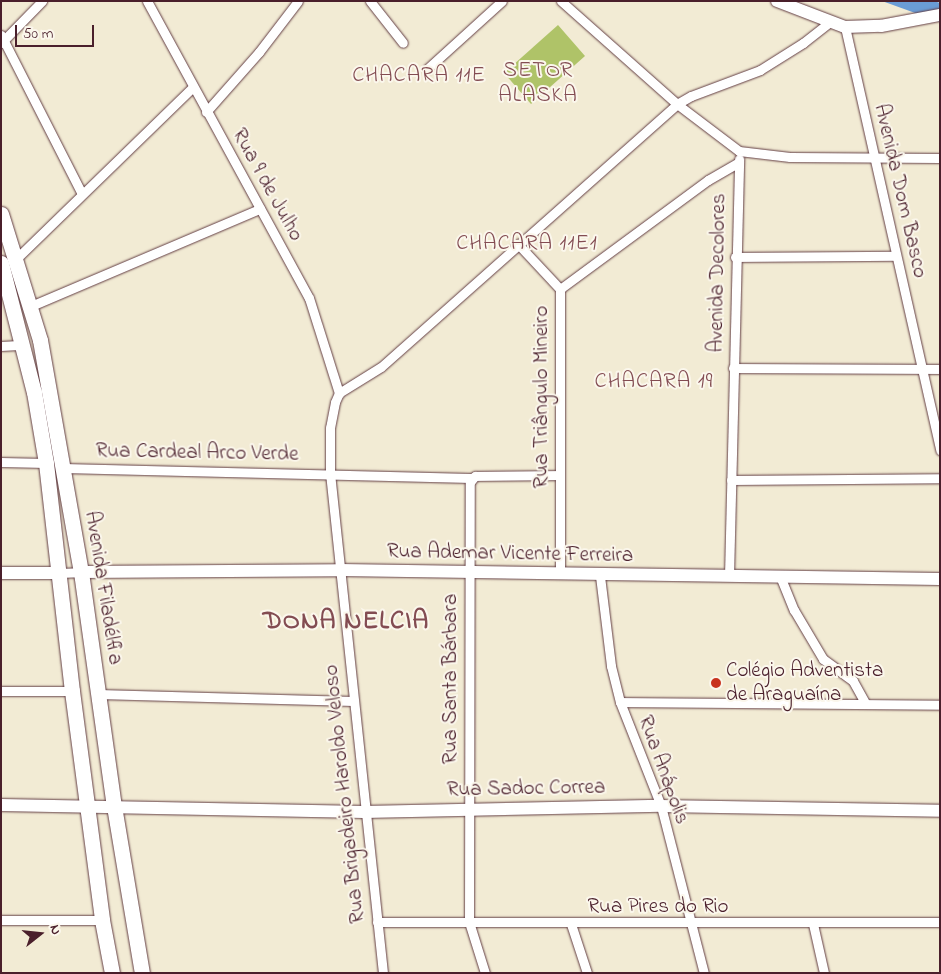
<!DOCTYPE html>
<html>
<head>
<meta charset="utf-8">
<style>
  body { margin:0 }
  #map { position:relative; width:941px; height:974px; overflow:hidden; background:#f2ebd4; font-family:"Indie Flower",sans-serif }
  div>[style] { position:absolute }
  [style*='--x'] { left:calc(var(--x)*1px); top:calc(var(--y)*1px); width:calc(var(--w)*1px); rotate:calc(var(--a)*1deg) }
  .green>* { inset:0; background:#afc368 }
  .water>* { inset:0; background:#6a9cd5 }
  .roads { filter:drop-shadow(0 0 1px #633e44) drop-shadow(0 0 1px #633e44) }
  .street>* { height:9px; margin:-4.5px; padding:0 4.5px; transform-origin:4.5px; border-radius:4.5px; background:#fff }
  .secondary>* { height:12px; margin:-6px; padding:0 6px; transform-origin:6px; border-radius:6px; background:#fff }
  .primary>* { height:15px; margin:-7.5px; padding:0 7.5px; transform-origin:7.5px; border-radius:7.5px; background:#fff }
  .dots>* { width:14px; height:14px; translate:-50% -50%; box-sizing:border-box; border:2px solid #fbf7ec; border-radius:50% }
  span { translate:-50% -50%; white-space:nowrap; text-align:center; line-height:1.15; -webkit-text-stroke:4px #fbf7ec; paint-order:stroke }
  .street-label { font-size:21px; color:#4a1f2b }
  .poi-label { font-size:21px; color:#4a1f2b }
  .left { translate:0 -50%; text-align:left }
  .neighbourhood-label { font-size:22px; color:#834c52; letter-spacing:1px }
  .district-label { font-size:26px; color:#834c52; font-weight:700; letter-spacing:1px }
  .frame { position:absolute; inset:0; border:2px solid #4a1f2b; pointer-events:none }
  .north { position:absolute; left:15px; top:909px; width:50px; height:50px; -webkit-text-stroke:4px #fbf7ec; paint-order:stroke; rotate:74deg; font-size:14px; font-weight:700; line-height:20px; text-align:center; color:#4a1f2b }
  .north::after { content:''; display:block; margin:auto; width:18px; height:22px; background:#4a1f2b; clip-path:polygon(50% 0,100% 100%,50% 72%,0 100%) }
  .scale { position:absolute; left:15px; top:25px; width:79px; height:22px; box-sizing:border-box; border:2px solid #4a1f2b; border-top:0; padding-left:6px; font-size:15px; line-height:18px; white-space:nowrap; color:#4a1f2b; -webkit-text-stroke:4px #fbf7ec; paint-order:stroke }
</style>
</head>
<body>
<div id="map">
  <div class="green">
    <div style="clip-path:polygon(558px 25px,585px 56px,531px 104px,504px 73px)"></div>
  </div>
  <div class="water">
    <div style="clip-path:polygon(882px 1px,934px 1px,940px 3px,940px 22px)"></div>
  </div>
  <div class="roads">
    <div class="street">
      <div style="--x:147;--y:1;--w:338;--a:61.4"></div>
      <div style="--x:309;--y:298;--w:100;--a:72.5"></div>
      <div style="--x:370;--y:1;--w:53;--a:51.8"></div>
      <div style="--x:561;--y:1;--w:155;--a:41.6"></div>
      <div style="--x:677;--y:104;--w:78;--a:37.2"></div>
      <div style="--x:739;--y:151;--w:51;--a:6.7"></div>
      <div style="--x:790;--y:157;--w:150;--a:0.4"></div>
      <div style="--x:845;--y:27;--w:434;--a:77.3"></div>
      <div style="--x:1;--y:35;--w:178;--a:63"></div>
      <div style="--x:1;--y:43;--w:59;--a:-45.7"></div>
      <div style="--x:427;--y:69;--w:101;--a:-42.2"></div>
      <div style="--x:206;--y:112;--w:80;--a:-48.5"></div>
      <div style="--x:259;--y:52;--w:64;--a:-52.6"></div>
      <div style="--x:518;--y:244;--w:62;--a:47"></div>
      <div style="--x:735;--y:257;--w:161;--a:-0.4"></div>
      <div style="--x:17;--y:258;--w:245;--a:-44.2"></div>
      <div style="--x:31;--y:306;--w:249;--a:-23"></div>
      <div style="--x:1;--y:346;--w:22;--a:-3"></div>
      <div style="--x:733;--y:368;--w:207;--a:0.3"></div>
      <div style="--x:1;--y:462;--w:45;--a:1.3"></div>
      <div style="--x:63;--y:468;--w:408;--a:1.4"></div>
      <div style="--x:731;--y:480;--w:209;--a:-0.5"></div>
      <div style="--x:57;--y:573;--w:24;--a:-2"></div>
      <div style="--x:560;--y:573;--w:284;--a:-90"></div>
      <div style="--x:560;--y:289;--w:184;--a:-36.4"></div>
      <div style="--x:708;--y:180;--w:34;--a:-30"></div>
      <div style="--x:600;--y:576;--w:91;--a:83"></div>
      <div style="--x:611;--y:666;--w:37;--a:76"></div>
      <div style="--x:620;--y:702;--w:112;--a:68.5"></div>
      <div style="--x:661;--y:806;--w:172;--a:75.6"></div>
      <div style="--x:729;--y:576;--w:417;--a:-88.6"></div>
      <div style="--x:780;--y:576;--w:37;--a:68"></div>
      <div style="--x:794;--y:610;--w:57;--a:59.4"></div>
      <div style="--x:823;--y:659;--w:37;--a:36"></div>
      <div style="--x:853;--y:681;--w:26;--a:61"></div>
      <div style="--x:1;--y:691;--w:71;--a:0"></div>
      <div style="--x:98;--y:694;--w:255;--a:1.6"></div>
      <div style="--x:620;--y:702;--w:320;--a:0.5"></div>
      <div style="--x:1;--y:920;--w:101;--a:0"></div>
      <div style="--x:377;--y:922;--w:563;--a:0"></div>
      <div style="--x:571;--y:924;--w:52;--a:71.9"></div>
      <div style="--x:813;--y:924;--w:50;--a:77.3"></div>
      <div style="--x:383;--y:973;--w:503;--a:-96.05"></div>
      <div style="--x:330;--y:473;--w:45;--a:-90"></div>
      <div style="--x:330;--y:428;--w:26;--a:-79"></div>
      <div style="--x:335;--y:402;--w:10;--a:-66"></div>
      <div style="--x:339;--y:393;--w:49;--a:-31.8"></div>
      <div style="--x:381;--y:367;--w:396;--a:-41.6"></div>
      <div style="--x:677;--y:104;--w:16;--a:-30"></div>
      <div style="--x:691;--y:96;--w:74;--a:-20.6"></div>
      <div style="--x:760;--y:70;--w:51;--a:-32.1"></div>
      <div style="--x:803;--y:43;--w:34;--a:-38"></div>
      <div style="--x:485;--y:973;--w:53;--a:-107.4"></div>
      <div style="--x:469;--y:922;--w:440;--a:-89.9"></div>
      <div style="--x:470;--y:482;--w:8;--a:-50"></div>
      <div style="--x:475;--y:476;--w:84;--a:-0.7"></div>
    </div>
    <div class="secondary">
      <div style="--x:777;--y:1;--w:73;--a:20.9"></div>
      <div style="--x:845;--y:27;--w:36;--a:-2"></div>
      <div style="--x:881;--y:26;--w:60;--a:-10.6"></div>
      <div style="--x:81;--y:572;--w:259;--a:-0.4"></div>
      <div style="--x:340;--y:570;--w:600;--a:0.86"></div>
      <div style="--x:1;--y:573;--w:56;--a:0"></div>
      <div style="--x:1;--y:805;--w:363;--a:1.1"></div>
      <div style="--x:364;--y:812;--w:297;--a:-1.2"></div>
      <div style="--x:661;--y:806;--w:279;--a:1"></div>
    </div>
    <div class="primary">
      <div style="--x:1;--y:214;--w:132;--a:72.8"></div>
      <div style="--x:40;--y:340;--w:236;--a:80"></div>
      <div style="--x:81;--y:572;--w:236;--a:82"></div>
      <div style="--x:114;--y:806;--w:169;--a:80.5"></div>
      <div style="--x:1;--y:263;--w:133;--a:75.7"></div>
      <div style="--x:34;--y:392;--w:72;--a:80.4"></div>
      <div style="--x:46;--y:463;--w:229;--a:83.5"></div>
      <div style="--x:72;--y:691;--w:231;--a:82.5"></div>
      <div style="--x:102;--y:920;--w:54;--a:79.3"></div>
    </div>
  </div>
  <div class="dots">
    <div style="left:716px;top:683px;background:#c8321e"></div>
  </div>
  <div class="street-label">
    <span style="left:267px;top:185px;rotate:61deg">Rua 9 de Julho</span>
    <span style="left:900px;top:191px;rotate:77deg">Avenida Dom Basco</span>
    <span style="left:718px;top:273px;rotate:-89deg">Avenida Decolores</span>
    <span style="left:542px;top:397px;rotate:-90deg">Rua Triângulo Mineiro</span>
    <span style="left:197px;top:453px;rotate:1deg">Rua Cardeal Arco Verde</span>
    <span style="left:510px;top:554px;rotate:1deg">Rua Ademar Vicente Ferreira</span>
    <span style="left:103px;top:588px;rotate:81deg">Avenida Filadélfia</span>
    <span style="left:451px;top:679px;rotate:-90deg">Rua Santa Bárbara</span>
    <span style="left:663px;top:770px;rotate:70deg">Rua Anápolis</span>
    <span style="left:526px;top:789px;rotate:-1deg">Rua Sadoc Correa</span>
    <span style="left:345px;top:794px;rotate:-96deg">Rua Brigadeiro Haroldo Veloso</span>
    <span style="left:658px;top:907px">Rua Pires do Rio</span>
  </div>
  <div class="poi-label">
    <span class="left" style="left:726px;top:683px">Colégio Adventista<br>de Araguaína</span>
  </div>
  <div class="neighbourhood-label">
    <span style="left:538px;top:84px">SETOR<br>ALASKA</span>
    <span style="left:419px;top:77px">CHACARA 11E</span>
    <span style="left:527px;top:245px">CHACARA 11E1</span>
    <span style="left:654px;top:383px">CHACARA 19</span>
  </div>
  <div class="district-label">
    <span style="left:346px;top:623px">DONA NELCIA</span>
  </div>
  <div class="frame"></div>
  <div class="north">N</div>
  <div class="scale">50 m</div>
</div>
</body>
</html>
